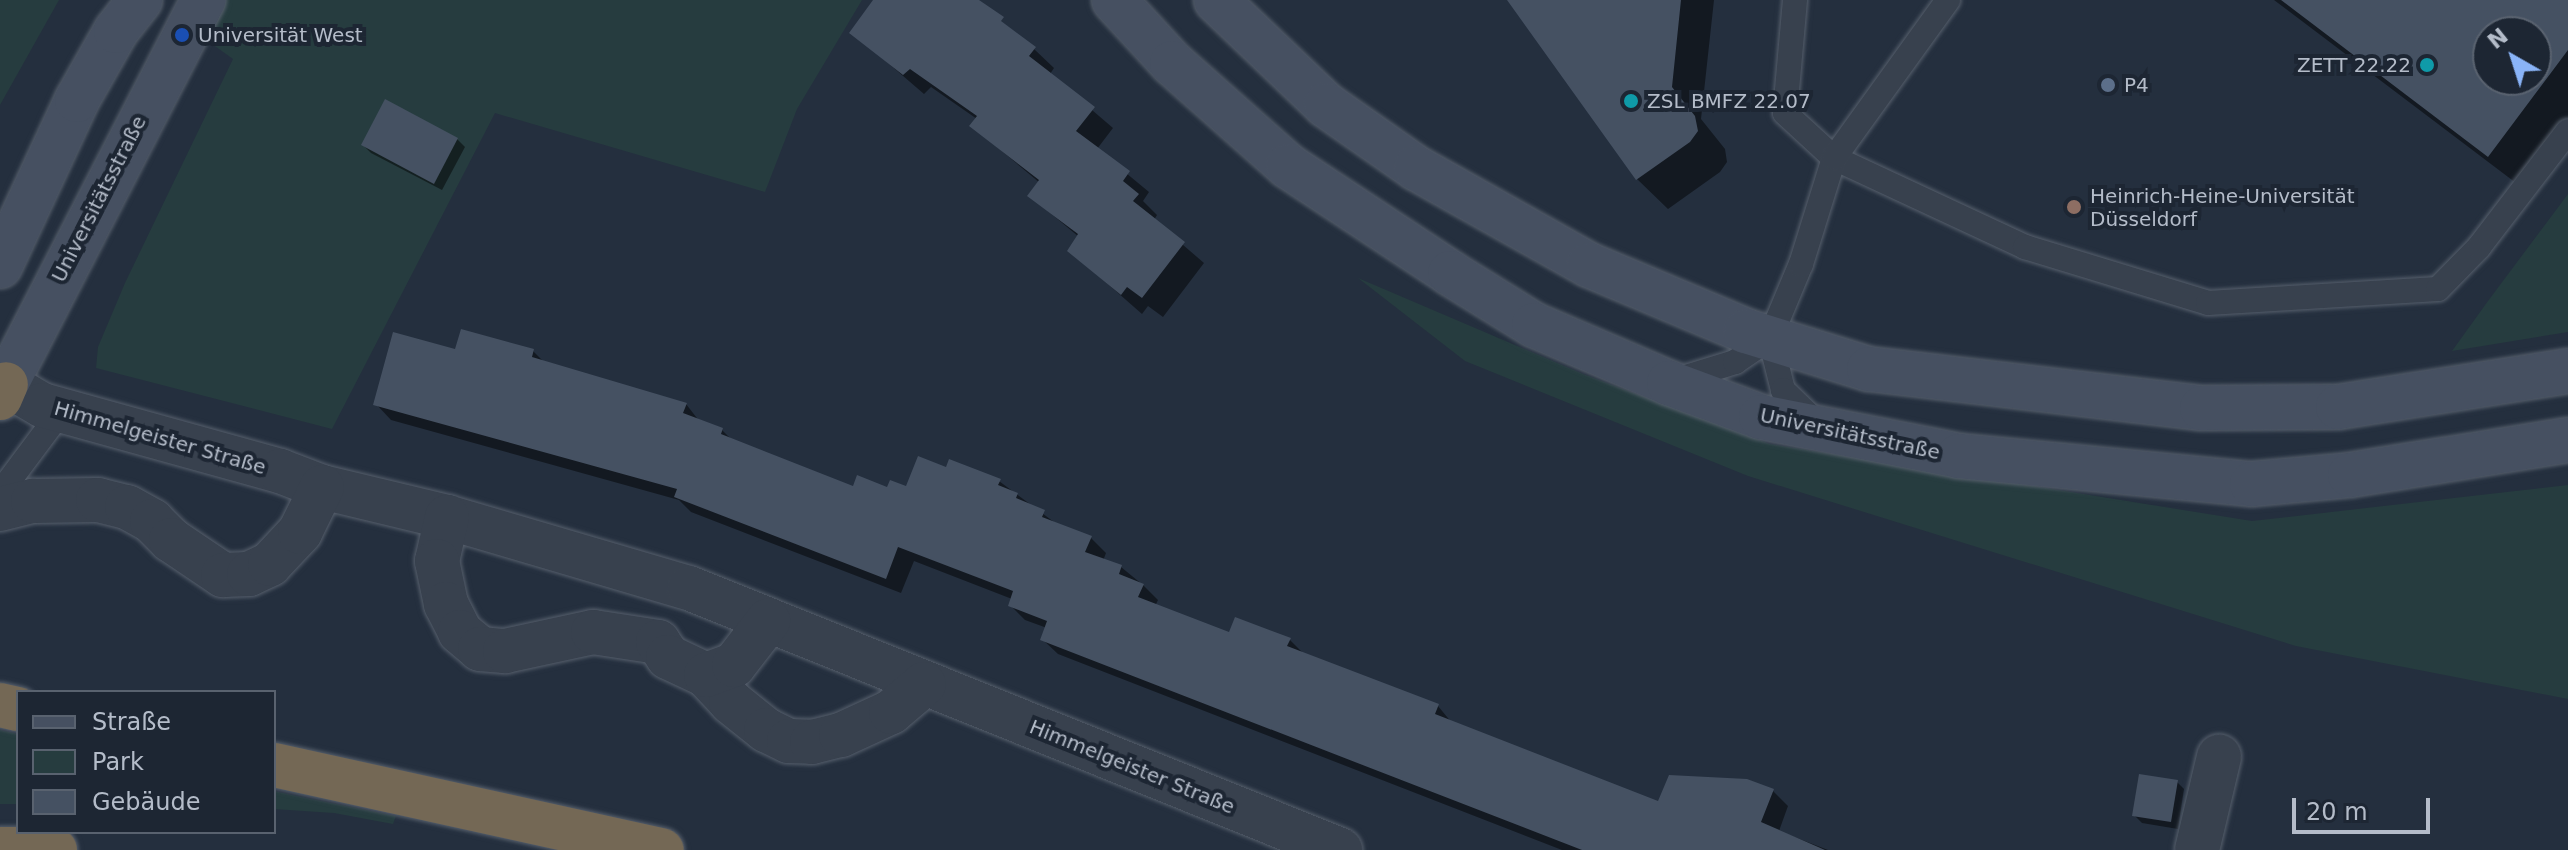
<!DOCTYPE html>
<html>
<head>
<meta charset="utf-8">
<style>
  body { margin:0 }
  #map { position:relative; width:2568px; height:850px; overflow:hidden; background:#242f3e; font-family:"DejaVu Sans",sans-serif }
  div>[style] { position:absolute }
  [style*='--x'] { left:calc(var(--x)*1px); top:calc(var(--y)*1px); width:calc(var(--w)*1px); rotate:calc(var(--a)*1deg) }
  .green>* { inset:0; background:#263c3f }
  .shadow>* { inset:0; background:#0007 }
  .building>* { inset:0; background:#455162 }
  .roads { filter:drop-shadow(0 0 2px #565f6c) drop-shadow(0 0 2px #565f6c) }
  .lane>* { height:24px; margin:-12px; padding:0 12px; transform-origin:12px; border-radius:12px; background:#38414e }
  .street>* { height:44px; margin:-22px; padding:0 22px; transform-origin:22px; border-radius:22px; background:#38414e }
  .secondary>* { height:44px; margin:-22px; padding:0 22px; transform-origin:22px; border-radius:22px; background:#465061 }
  .highway>* { height:44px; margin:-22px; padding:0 22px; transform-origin:22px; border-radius:22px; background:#746855 }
  .dots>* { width:22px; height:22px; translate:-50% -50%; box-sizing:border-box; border:4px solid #1d2633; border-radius:50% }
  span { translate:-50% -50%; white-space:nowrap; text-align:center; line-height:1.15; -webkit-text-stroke:8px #1d2633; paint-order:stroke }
  .poi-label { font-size:20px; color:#b4bcc9 }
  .left { translate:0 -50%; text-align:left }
  .right { translate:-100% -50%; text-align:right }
  .street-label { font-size:20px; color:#b4bcc9 }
  .legend { position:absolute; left:16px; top:690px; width:260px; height:144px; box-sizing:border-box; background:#1d2633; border:2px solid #59626f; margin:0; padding:10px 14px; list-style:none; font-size:24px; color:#b4bcc9 }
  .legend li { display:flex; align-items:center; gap:16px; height:40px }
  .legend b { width:40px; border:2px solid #59626f }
  .north { position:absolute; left:2472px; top:16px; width:80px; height:80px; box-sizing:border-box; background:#1d2633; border:2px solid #59626f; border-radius:50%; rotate:321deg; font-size:22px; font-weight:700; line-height:32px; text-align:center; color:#b4bcc9 }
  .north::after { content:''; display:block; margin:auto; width:28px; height:36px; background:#8ab4f8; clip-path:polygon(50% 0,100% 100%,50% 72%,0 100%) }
  .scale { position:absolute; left:2292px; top:798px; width:138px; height:36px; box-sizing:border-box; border:4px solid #b4bcc9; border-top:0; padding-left:10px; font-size:24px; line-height:28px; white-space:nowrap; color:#b4bcc9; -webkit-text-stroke:6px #1d2633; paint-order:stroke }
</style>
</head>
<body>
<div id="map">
  <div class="green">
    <div style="clip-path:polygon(0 0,59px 0,0 105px)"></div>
    <div style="clip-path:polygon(226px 0,862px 0,797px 109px,765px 192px,495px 113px,332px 429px,96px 368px,98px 347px,125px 283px,233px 59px,205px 39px)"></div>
    <div style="clip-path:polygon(2568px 194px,2568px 332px,2452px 351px,2488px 301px)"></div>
    <div style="clip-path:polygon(1358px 278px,1583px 374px,1770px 444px,2252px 521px,2568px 485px,2568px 699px,2296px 646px,1748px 476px,1465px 361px)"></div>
    <div style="clip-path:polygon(0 730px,18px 734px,18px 804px,0 804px)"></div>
    <div style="clip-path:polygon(274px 791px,301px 797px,396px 816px,393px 824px,334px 813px,274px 809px)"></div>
  </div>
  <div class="shadow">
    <div style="clip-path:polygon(876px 0,949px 0,1034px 49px,1054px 68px,1050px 74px,1113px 128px,1097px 149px,1149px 192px,1143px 201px,1157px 215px,1154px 220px,1204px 263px,1163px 317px,1148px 306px,1142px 314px,1069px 250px,1079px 237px,1030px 196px,1040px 183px,972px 126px,977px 119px,931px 87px,924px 94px,852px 32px)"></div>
    <div style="clip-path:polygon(1509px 0,1714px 0,1701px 119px,1725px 149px,1727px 162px,1720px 172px,1668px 209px,1637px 179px)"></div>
    <div style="clip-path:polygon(evenodd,2274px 0,2568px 0,2568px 121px,2520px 186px,2274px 0,2488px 32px,2536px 32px,2536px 80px,2488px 80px,2488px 32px)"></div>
    <div style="clip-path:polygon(457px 139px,465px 147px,442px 190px,371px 153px,363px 145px)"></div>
    <div style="clip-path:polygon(533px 351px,545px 363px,686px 404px,700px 422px,722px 430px,733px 441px,854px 488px,907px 489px,947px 469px,999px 481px,1058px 525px,1091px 538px,1106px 553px,1103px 561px,1121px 567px,1143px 585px,1158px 600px,1155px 606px,1230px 635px,1290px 640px,1305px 655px,1438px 706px,1452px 723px,1659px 803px,1773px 791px,1788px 806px,1779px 831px,1828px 850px,1562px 850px,1058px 654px,1042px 639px,1047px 628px,1025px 620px,1010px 605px,1012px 599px,914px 561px,901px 593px,691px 512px,679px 500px,391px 420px,376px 404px,457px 352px)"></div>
    <div style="clip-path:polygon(2177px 782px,2184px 789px,2178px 829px,2142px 823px,2134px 815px)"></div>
  </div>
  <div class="building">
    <div style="clip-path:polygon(873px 0,979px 0,1004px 17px,1001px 21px,1036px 47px,1029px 56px,1095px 107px,1076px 131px,1130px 171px,1123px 181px,1139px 194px,1133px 201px,1185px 242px,1142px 298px,1127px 287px,1121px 295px,1067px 251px,1078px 234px,1027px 196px,1039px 180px,969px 126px,977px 116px,910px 69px,903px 75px,849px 33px)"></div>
    <div style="clip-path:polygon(1507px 0,1681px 0,1672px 87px,1695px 116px,1698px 131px,1690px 142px,1636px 180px)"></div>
    <div style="clip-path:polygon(evenodd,2281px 0,2568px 0,2568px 50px,2488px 157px,2281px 0,2488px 32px,2536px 32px,2536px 80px,2488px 80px,2488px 32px)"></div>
    <div style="clip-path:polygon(385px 99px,458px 138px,434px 184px,361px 145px)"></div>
    <div style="clip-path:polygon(461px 329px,534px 349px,532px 357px,687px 403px,683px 413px,723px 428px,721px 434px,853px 486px,857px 475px,887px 487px,890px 480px,906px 486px,918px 456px,946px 467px,949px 459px,1001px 479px,998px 485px,1018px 493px,1016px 498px,1045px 510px,1042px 517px,1092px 536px,1085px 552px,1122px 565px,1119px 574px,1144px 584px,1138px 597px,1229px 632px,1235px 617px,1291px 638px,1287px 646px,1439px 704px,1435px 714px,1658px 801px,1669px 775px,1747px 779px,1774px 789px,1761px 822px,1825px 850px,1582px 850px,1040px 640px,1047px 621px,1008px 606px,1013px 591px,898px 547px,886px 579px,674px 497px,677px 489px,373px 405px,393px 332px,455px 349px)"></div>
    <div style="clip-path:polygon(2139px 774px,2178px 780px,2171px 822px,2132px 816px)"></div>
  </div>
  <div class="roads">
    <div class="lane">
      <div style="--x:1795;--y:0;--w:113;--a:95.1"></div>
      <div style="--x:1785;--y:113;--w:67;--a:42.6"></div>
      <div style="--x:1834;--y:158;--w:211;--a:25"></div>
      <div style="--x:2025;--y:247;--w:191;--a:17"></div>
      <div style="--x:2208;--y:303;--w:230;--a:-3.5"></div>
      <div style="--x:2438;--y:289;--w:59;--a:-45.7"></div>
      <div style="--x:2479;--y:247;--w:146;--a:-52.5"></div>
      <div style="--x:1770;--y:338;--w:54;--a:76"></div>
      <div style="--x:1783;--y:390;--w:49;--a:44.2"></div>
      <div style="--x:1673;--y:381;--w:65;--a:-17"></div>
      <div style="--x:1735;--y:362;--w:42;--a:-34.4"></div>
      <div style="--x:1770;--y:338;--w:80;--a:-67.3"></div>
      <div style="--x:1801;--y:264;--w:111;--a:-72.7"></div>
      <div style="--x:1834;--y:158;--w:195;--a:-54.2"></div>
      <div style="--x:0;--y:493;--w:104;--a:-53.2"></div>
    </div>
    <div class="street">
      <div style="--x:6;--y:384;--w:42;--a:30.3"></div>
      <div style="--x:42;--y:405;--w:247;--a:15.5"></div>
      <div style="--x:280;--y:471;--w:45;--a:20.9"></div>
      <div style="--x:322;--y:487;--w:129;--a:13.5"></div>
      <div style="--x:447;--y:517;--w:252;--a:16.4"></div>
      <div style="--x:689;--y:588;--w:702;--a:21.92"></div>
      <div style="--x:0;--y:509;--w:34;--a:-14"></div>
      <div style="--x:33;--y:501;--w:65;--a:-0.9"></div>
      <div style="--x:98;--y:500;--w:30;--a:14"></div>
      <div style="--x:127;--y:507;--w:29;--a:29"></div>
      <div style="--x:152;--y:521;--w:27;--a:45"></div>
      <div style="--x:171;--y:540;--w:63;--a:33.9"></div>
      <div style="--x:223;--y:575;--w:26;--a:-2"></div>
      <div style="--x:249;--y:574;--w:23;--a:-25"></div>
      <div style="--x:270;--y:564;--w:44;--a:-46.8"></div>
      <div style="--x:300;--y:532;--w:50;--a:-63.9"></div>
      <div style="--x:447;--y:517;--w:45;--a:102.8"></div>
      <div style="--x:437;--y:561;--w:44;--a:78.2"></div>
      <div style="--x:446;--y:604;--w:31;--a:63"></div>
      <div style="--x:460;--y:632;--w:26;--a:40"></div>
      <div style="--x:480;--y:649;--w:25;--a:5"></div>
      <div style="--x:505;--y:651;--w:90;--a:-12.2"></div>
      <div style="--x:593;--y:632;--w:66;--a:8.7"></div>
      <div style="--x:658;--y:642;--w:18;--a:56"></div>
      <div style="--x:668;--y:657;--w:42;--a:25.3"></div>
      <div style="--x:706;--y:675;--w:37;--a:47"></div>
      <div style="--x:731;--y:702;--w:45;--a:38.7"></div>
      <div style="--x:766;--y:730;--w:25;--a:26"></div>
      <div style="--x:789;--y:741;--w:23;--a:2"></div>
      <div style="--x:812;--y:742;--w:30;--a:-14"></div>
      <div style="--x:841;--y:735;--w:55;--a:-24.7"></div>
      <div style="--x:891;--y:712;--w:43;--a:-40.3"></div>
      <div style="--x:706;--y:675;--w:30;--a:-20"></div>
      <div style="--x:734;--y:665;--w:56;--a:-52.3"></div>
      <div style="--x:2197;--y:850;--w:96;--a:-76.7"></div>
    </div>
    <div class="secondary">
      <div style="--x:1114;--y:0;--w:86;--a:47.4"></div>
      <div style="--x:1172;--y:63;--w:155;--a:41.6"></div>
      <div style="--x:1288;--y:166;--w:194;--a:33.4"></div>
      <div style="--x:1450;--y:273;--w:99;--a:31.8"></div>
      <div style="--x:1534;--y:325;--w:147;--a:23.2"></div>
      <div style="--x:1669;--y:383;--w:98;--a:20.3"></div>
      <div style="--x:1761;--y:417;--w:202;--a:11.1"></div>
      <div style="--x:1959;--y:456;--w:294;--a:5.5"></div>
      <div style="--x:2252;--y:484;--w:98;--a:-5.2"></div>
      <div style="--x:2350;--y:475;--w:221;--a:-9.1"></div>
      <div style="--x:1216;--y:0;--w:152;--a:43.7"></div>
      <div style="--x:1326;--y:105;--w:110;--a:35"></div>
      <div style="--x:1416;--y:168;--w:198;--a:29.3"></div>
      <div style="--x:1589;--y:265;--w:170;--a:22.8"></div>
      <div style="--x:1746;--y:331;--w:129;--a:17.2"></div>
      <div style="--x:1869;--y:369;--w:335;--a:6.7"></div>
      <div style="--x:2202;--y:408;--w:136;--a:-0.4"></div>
      <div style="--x:2338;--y:407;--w:233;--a:-8.9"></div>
      <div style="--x:0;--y:266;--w:183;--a:-65.1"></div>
      <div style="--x:77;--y:100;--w:79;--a:-60.5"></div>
      <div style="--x:116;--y:31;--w:39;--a:-52"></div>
      <div style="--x:6;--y:384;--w:432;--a:-62.8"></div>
    </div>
    <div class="highway">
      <div style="--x:0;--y:398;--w:15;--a:-67"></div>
      <div style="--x:0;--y:705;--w:18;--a:13"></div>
      <div style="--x:274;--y:765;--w:397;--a:12.4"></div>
      <div style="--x:0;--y:849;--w:55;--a:1"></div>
    </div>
  </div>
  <div class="dots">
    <div style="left:182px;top:35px;background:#1a4fb4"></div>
    <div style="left:2427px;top:65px;background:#0f9aa8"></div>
    <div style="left:2108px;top:85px;background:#5c6f8a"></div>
    <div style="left:1631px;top:101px;background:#0f9aa8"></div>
    <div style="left:2074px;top:207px;background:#8d6e63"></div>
  </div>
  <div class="poi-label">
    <span class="left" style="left:198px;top:35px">Universität West</span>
    <span class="right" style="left:2411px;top:65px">ZETT 22.22</span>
    <span class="left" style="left:2124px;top:85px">P4</span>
    <span class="left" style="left:1647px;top:101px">ZSL BMFZ 22.07</span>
    <span class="left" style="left:2090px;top:208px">Heinrich-Heine-Universität<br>Düsseldorf</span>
  </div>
  <div class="street-label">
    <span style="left:99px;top:199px;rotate:-63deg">Universitätsstraße</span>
    <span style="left:1850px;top:434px;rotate:12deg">Universitätsstraße</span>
    <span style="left:160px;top:438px;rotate:16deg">Himmelgeister Straße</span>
    <span style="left:1132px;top:767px;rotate:22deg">Himmelgeister Straße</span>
  </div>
  <ul class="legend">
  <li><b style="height:10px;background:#465061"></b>Straße</li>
  <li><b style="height:22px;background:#263c3f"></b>Park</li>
  <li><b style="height:22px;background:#455162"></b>Gebäude</li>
  </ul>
  <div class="north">N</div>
  <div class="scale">20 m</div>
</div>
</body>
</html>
